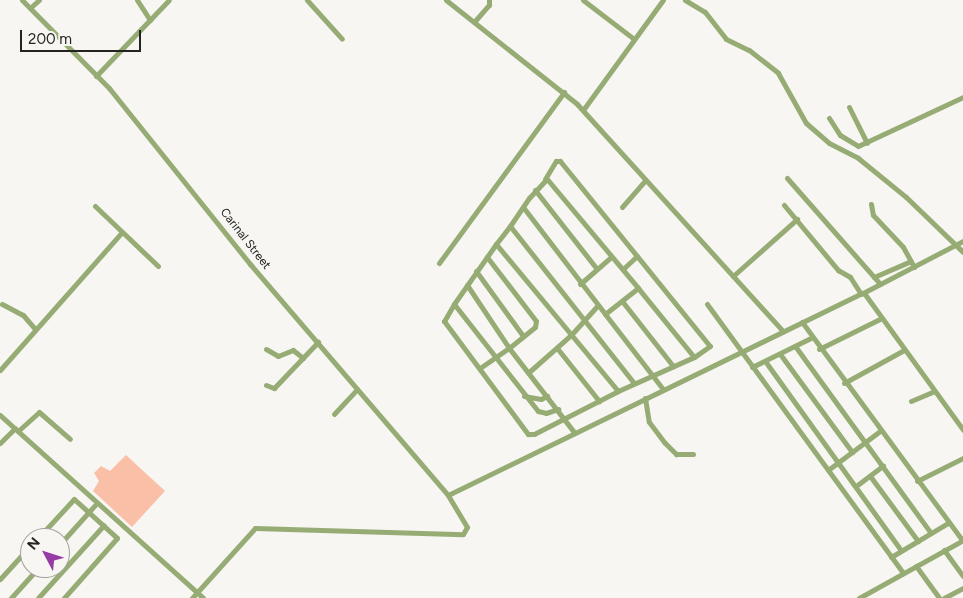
<!DOCTYPE html>
<html>
<head>
<meta charset="utf-8">
<style>
  body { margin:0 }
  #map { position:relative; width:963px; height:598px; overflow:hidden; background:#f7f6f2; font-family:Figtree,sans-serif }
  div>[style] { position:absolute }
  [style*='--x'] { left:calc(var(--x)*1px); top:calc(var(--y)*1px); width:calc(var(--w)*1px); rotate:calc(var(--a)*1deg) }
  .green>* { inset:0; background:#fabfa7 }
  .minor>* { height:5px; margin:-2.5px; padding:0 2.5px; transform-origin:2.5px; border-radius:2.5px; background:#96ac74 }
  span { translate:-50% -50%; white-space:nowrap; text-align:center; line-height:1.15; -webkit-text-stroke:4px #f7f6f2; paint-order:stroke }
  .street-label { font-size:12px; color:#232322 }
  .north { position:absolute; left:20px; top:528px; width:50px; height:50px; box-sizing:border-box; background:#f7f6f2; border:1px solid #a2a29f; border-radius:50%; rotate:310deg; font-size:14px; font-weight:700; line-height:20px; text-align:center; color:#232322 }
  .north::after { content:''; display:block; margin:auto; width:18px; height:22px; background:#973ca7; clip-path:polygon(50% 0,100% 100%,50% 72%,0 100%) }
  .scale { position:absolute; left:20px; top:30px; width:121px; height:22px; box-sizing:border-box; border:2px solid #232322; border-top:0; padding-left:6px; font-size:15px; line-height:18px; white-space:nowrap; color:#232322; -webkit-text-stroke:4px #f7f6f2; paint-order:stroke }
</style>
</head>
<body>
<div id="map">
  <div class="green">
    <div style="clip-path:polygon(126px 455px,165px 491px,132px 527px,93px 491px,99px 481px,94px 473px,101px 466px,110px 471px)"></div>
  </div>
  <div class="minor">
    <div style="--x:22;--y:0;--w:124;--a:45.3"></div>
    <div style="--x:109;--y:88;--w:226;--a:51.3"></div>
    <div style="--x:250;--y:264;--w:304;--a:49.4"></div>
    <div style="--x:137;--y:0;--w:24;--a:57"></div>
    <div style="--x:307;--y:0;--w:52;--a:48.1"></div>
    <div style="--x:446;--y:0;--w:167;--a:38.4"></div>
    <div style="--x:577;--y:104;--w:307;--a:47.8"></div>
    <div style="--x:583;--y:0;--w:64;--a:37.4"></div>
    <div style="--x:685;--y:0;--w:23;--a:31"></div>
    <div style="--x:705;--y:12;--w:34;--a:52"></div>
    <div style="--x:726;--y:39;--w:25;--a:26"></div>
    <div style="--x:749;--y:50;--w:37;--a:38"></div>
    <div style="--x:778;--y:73;--w:57;--a:60.8"></div>
    <div style="--x:806;--y:123;--w:30;--a:41"></div>
    <div style="--x:829;--y:143;--w:33;--a:27"></div>
    <div style="--x:858;--y:158;--w:62;--a:39.1"></div>
    <div style="--x:906;--y:197;--w:79;--a:44"></div>
    <div style="--x:30;--y:8;--w:12;--a:-42"></div>
    <div style="--x:474;--y:22;--w:23;--a:-49"></div>
    <div style="--x:489;--y:5;--w:5;--a:-90"></div>
    <div style="--x:96;--y:76;--w:105;--a:-46.2"></div>
    <div style="--x:849;--y:107;--w:40;--a:63.4"></div>
    <div style="--x:583;--y:110;--w:136;--a:-54"></div>
    <div style="--x:829;--y:118;--w:20;--a:57"></div>
    <div style="--x:840;--y:135;--w:21;--a:31"></div>
    <div style="--x:858;--y:146;--w:116;--a:-25"></div>
    <div style="--x:787;--y:178;--w:141;--a:48.7"></div>
    <div style="--x:545;--y:179;--w:21;--a:-59"></div>
    <div style="--x:556;--y:161;--w:4;--a:0"></div>
    <div style="--x:560;--y:161;--w:238;--a:51"></div>
    <div style="--x:710;--y:346;--w:19;--a:145"></div>
    <div style="--x:694;--y:357;--w:89;--a:-129.1"></div>
    <div style="--x:638;--y:288;--w:42;--a:141.8"></div>
    <div style="--x:605;--y:314;--w:95;--a:52.3"></div>
    <div style="--x:535;--y:190;--w:100;--a:51.9"></div>
    <div style="--x:871;--y:204;--w:11;--a:80"></div>
    <div style="--x:873;--y:215;--w:44;--a:46.8"></div>
    <div style="--x:903;--y:247;--w:23;--a:61"></div>
    <div style="--x:784;--y:205;--w:85;--a:50.3"></div>
    <div style="--x:838;--y:270;--w:14;--a:30"></div>
    <div style="--x:850;--y:277;--w:20;--a:57"></div>
    <div style="--x:95;--y:206;--w:87;--a:43.6"></div>
    <div style="--x:523;--y:207;--w:135;--a:52.5"></div>
    <div style="--x:622;--y:207;--w:35;--a:-49"></div>
    <div style="--x:510;--y:226;--w:34;--a:-56"></div>
    <div style="--x:529;--y:198;--w:26;--a:-47"></div>
    <div style="--x:547;--y:179;--w:142;--a:50.1"></div>
    <div style="--x:496;--y:244;--w:73;--a:125"></div>
    <div style="--x:454;--y:304;--w:136;--a:51.9"></div>
    <div style="--x:538;--y:411;--w:8;--a:14"></div>
    <div style="--x:546;--y:413;--w:13;--a:-18"></div>
    <div style="--x:439;--y:263;--w:212;--a:-53.8"></div>
    <div style="--x:623;--y:269;--w:19;--a:-43"></div>
    <div style="--x:476;--y:271;--w:80;--a:54.1"></div>
    <div style="--x:733;--y:276;--w:86;--a:-41.7"></div>
    <div style="--x:874;--y:277;--w:40;--a:-23.4"></div>
    <div style="--x:580;--y:284;--w:41;--a:-41.1"></div>
    <div style="--x:467;--y:285;--w:76;--a:56.3"></div>
    <div style="--x:509;--y:348;--w:33;--a:-39"></div>
    <div style="--x:535;--y:327;--w:6;--a:-81"></div>
    <div style="--x:536;--y:321;--w:81;--a:-127.4"></div>
    <div style="--x:864;--y:293;--w:169;--a:54.1"></div>
    <div style="--x:622;--y:301;--w:83;--a:51.9"></div>
    <div style="--x:2;--y:304;--w:24;--a:28"></div>
    <div style="--x:23;--y:315;--w:18;--a:49"></div>
    <div style="--x:454;--y:304;--w:20;--a:120"></div>
    <div style="--x:444;--y:321;--w:141;--a:53.4"></div>
    <div style="--x:528;--y:434;--w:6;--a:0"></div>
    <div style="--x:534;--y:434;--w:94;--a:-27.1"></div>
    <div style="--x:618;--y:391;--w:83;--a:-24.1"></div>
    <div style="--x:707;--y:304;--w:333;--a:53.9"></div>
    <div style="--x:802;--y:322;--w:270;--a:53.7"></div>
    <div style="--x:795;--y:346;--w:231;--a:54"></div>
    <div style="--x:557;--y:348;--w:68;--a:51.6"></div>
    <div style="--x:266;--y:349;--w:14;--a:30"></div>
    <div style="--x:278;--y:356;--w:16;--a:-22"></div>
    <div style="--x:293;--y:350;--w:13;--a:39"></div>
    <div style="--x:819;--y:349;--w:70;--a:-26.2"></div>
    <div style="--x:780;--y:354;--w:122;--a:53.7"></div>
    <div style="--x:765;--y:361;--w:233;--a:54.3"></div>
    <div style="--x:752;--y:367;--w:66;--a:-26.2"></div>
    <div style="--x:480;--y:368;--w:35;--a:-35"></div>
    <div style="--x:509;--y:348;--w:106;--a:52.3"></div>
    <div style="--x:0;--y:370;--w:184;--a:-48.5"></div>
    <div style="--x:529;--y:372;--w:56;--a:-41.4"></div>
    <div style="--x:571;--y:335;--w:40;--a:-48"></div>
    <div style="--x:844;--y:383;--w:68;--a:-28.8"></div>
    <div style="--x:266;--y:385;--w:9;--a:21"></div>
    <div style="--x:274;--y:388;--w:64;--a:-46.3"></div>
    <div style="--x:618;--y:391;--w:191;--a:-129.7"></div>
    <div style="--x:496;--y:244;--w:23;--a:-52"></div>
    <div style="--x:510;--y:226;--w:200;--a:51.7"></div>
    <div style="--x:524;--y:396;--w:17;--a:10"></div>
    <div style="--x:541;--y:399;--w:7;--a:-27"></div>
    <div style="--x:645;--y:398;--w:24;--a:81"></div>
    <div style="--x:649;--y:422;--w:26;--a:53"></div>
    <div style="--x:665;--y:443;--w:16;--a:45"></div>
    <div style="--x:676;--y:454;--w:17;--a:0"></div>
    <div style="--x:911;--y:401;--w:25;--a:-23"></div>
    <div style="--x:334;--y:414;--w:34;--a:-47"></div>
    <div style="--x:0;--y:415;--w:273;--a:42"></div>
    <div style="--x:18;--y:431;--w:28;--a:-42"></div>
    <div style="--x:39;--y:412;--w:41;--a:41.1"></div>
    <div style="--x:0;--y:443;--w:21;--a:-45"></div>
    <div style="--x:828;--y:470;--w:65;--a:-36.9"></div>
    <div style="--x:870;--y:476;--w:81;--a:53.6"></div>
    <div style="--x:917;--y:481;--w:51;--a:-26.6"></div>
    <div style="--x:856;--y:486;--w:34;--a:-37"></div>
    <div style="--x:38;--y:538;--w:53;--a:-47.3"></div>
    <div style="--x:74;--y:499;--w:58;--a:42.2"></div>
    <div style="--x:117;--y:538;--w:80;--a:131.5"></div>
    <div style="--x:60;--y:544;--w:52;--a:-48.1"></div>
    <div style="--x:944;--y:550;--w:32;--a:54"></div>
    <div style="--x:891;--y:557;--w:66;--a:-30.8"></div>
    <div style="--x:916;--y:566;--w:39;--a:54"></div>
    <div style="--x:0;--y:579;--w:45;--a:-47.7"></div>
    <div style="--x:11;--y:598;--w:40;--a:-48"></div>
    <div style="--x:38;--y:598;--w:98;--a:-47.9"></div>
    <div style="--x:192;--y:598;--w:94;--a:-48"></div>
    <div style="--x:255;--y:528;--w:208;--a:1.7"></div>
    <div style="--x:463;--y:534;--w:8;--a:-60"></div>
    <div style="--x:467;--y:527;--w:37;--a:-121"></div>
    <div style="--x:448;--y:495;--w:459;--a:-26"></div>
    <div style="--x:861;--y:294;--w:115;--a:-27.5"></div>
    <div style="--x:859;--y:598;--w:119;--a:-29.1"></div>
    <div style="--x:944;--y:598;--w:21;--a:-28"></div>
  </div>
  <div class="street-label">
    <span style="left:245px;top:239px;rotate:52deg">Carinal Street</span>
  </div>
  <div class="north">N</div>
  <div class="scale">200 m</div>
</div>
</body>
</html>
